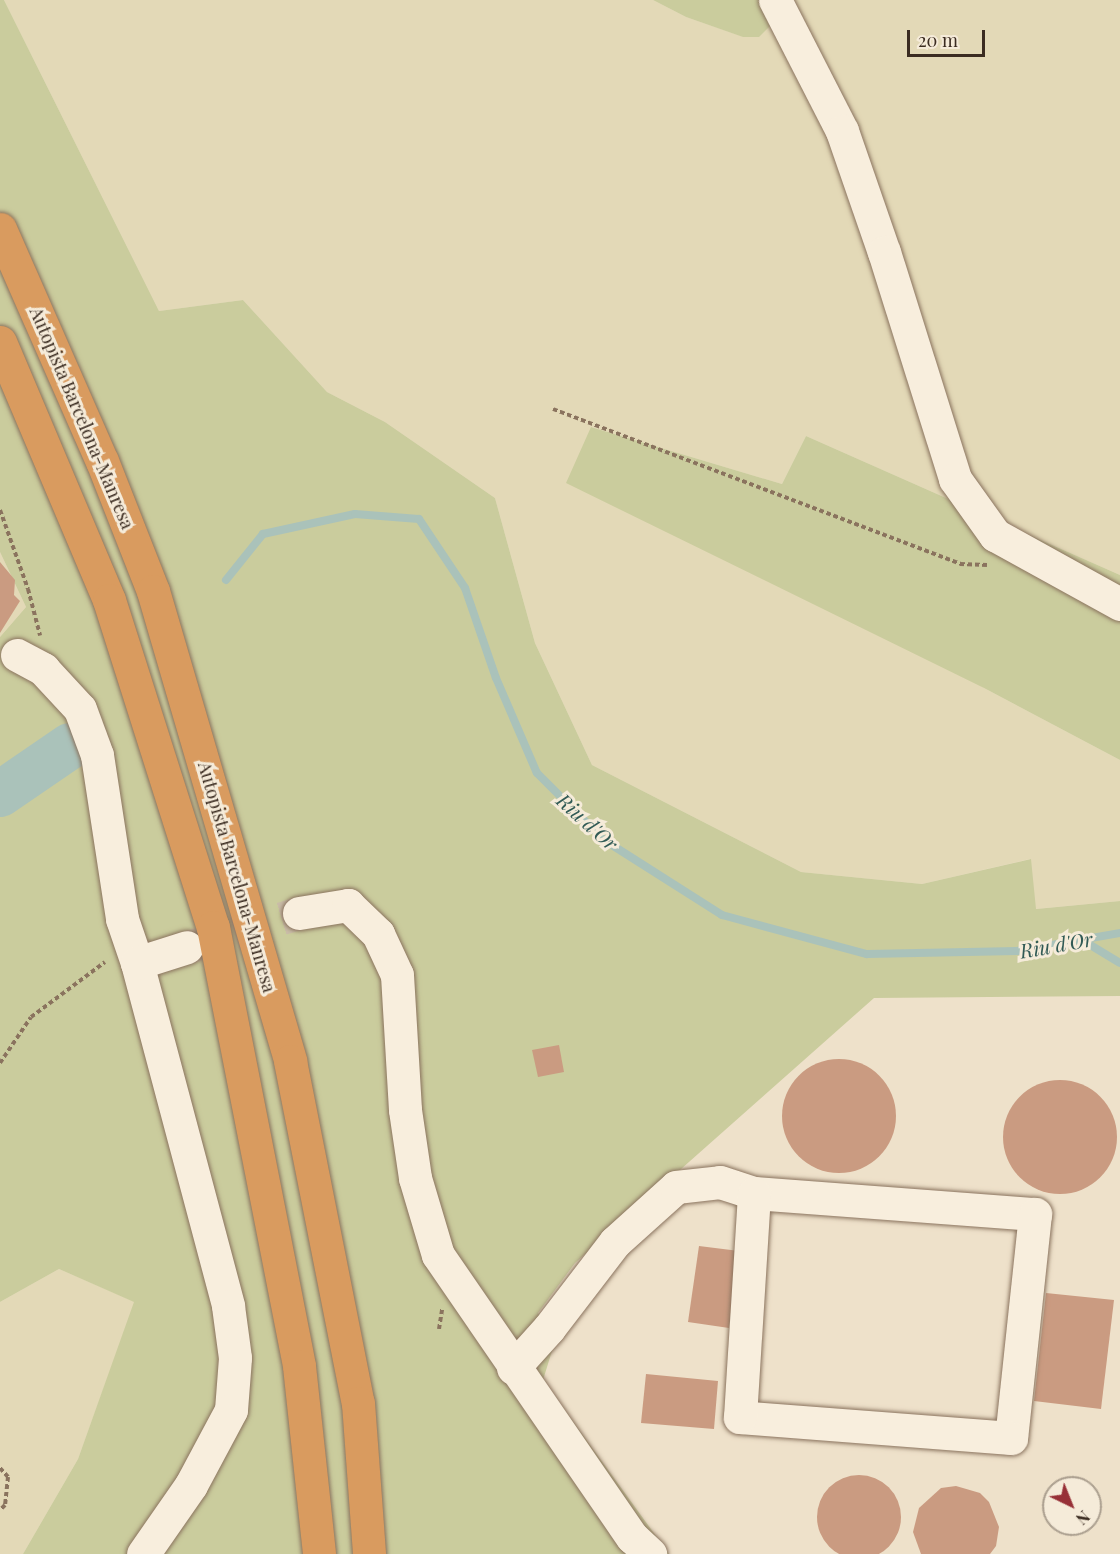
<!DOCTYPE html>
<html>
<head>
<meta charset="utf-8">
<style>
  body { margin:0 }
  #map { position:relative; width:1120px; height:1554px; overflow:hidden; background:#eee1ca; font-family:"Playfair Display",serif }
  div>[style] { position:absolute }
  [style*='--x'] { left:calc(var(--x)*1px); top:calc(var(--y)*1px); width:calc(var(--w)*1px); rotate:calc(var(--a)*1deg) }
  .farmland>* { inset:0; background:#e3d9b7 }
  .green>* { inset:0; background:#cacc9d }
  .stream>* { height:8px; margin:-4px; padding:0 4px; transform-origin:4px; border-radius:4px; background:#aac2ba }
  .river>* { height:46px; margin:-23px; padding:0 23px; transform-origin:23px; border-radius:23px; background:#aac2ba }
  .building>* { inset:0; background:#ca9b81 }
  .round { border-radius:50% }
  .minor-tunnel>* { height:33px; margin-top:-16.5px; transform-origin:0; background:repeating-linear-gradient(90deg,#cabda8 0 33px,transparent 0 49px) }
  .path>* { height:4px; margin-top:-2px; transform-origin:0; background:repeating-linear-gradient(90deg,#8a735e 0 4.5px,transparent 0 7.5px) }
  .roads { filter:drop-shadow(0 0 2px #8a735e) drop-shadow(0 0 2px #8a735e) }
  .minor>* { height:33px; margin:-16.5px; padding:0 16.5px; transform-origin:16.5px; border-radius:16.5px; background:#f8eedd }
  .highway>* { height:33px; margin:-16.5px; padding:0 16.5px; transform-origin:16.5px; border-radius:16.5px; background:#d99b5f }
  span { translate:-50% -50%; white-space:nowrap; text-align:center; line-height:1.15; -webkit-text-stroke:6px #f5ebd9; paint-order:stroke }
  .street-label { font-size:18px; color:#3b2c21 }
  .water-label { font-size:20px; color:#315a55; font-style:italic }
  .north { position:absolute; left:1042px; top:1476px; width:60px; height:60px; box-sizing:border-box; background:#f5ebd9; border:2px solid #ab9f8f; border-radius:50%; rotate:137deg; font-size:16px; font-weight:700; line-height:24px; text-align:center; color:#3b2c21 }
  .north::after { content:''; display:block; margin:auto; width:21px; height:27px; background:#973037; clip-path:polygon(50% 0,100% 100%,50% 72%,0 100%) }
  .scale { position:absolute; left:907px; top:30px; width:78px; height:27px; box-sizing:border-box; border:3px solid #3b2c21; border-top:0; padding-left:8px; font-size:18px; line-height:21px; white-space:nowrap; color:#3b2c21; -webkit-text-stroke:4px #f5ebd9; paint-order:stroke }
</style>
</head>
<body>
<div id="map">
  <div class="farmland">
    <div style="clip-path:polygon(4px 0,653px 0,686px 17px,744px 37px,780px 0,1120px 0,1120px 575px,806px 436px,782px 484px,591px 427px,984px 688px,1120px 760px,1120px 901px,1035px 909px,1030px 859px,922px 884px,801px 872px,592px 765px,535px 643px,495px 498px,385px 422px,327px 392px,243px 300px,159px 311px)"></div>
    <div style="clip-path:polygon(0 552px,26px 607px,0 637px)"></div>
    <div style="clip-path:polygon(59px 1269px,135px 1302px,78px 1459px,23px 1554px,0 1554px,0 1302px)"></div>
  </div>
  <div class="green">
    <div style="clip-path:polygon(0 0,4px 0,159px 311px,243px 300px,327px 392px,385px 422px,495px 498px,535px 643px,592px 765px,801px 872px,922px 884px,1031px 859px,1036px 909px,1120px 901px,1120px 996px,874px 998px,575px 1263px,538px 1313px,556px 1338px,543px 1380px,669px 1554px,23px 1554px,78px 1459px,134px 1302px,59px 1269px,0 1302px,0 637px,26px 607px,0 552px)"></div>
    <div style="clip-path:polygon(653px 0,780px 0,770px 26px,759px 37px,743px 37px,686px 17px)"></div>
    <div style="clip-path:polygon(591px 427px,782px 484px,806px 436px,1120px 575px,1120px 760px,984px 688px,566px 483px)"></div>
  </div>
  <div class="stream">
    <div style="--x:226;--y:580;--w:59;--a:-51.2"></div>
    <div style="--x:263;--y:534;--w:94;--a:-12.3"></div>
    <div style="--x:355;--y:514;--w:64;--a:4.5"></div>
    <div style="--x:419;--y:519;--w:83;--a:56.3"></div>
    <div style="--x:465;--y:588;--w:95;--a:71"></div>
    <div style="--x:496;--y:678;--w:103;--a:66.7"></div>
    <div style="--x:537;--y:773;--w:95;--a:45"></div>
    <div style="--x:604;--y:840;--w:140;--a:32.4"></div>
    <div style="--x:722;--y:915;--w:150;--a:15.1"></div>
    <div style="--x:867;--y:954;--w:150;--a:-1.1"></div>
    <div style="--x:1017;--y:951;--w:105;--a:-9.9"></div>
    <div style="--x:1082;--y:940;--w:44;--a:31.2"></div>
  </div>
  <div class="river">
    <div style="--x:0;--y:794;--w:85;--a:-34.4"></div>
  </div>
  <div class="building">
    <div style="clip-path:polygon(0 562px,15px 580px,14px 595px,20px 601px,0 633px)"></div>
    <div style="clip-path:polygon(559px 1045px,564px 1072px,538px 1077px,532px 1050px)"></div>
    <div class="round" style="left:782px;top:1059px;width:114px;height:114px"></div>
    <div class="round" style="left:1003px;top:1080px;width:114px;height:114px"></div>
    <div style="clip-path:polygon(699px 1246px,739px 1251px,729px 1328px,688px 1322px)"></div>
    <div style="clip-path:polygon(1046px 1293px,1114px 1300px,1101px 1409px,1034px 1401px)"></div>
    <div style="clip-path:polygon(646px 1374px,718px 1381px,714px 1429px,641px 1423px)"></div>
    <div class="round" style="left:817px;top:1475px;width:84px;height:84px"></div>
    <div style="clip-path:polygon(956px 1486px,980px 1493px,989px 1502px,999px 1527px,996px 1546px,990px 1554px,921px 1554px,913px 1532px,919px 1508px,941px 1488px)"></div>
  </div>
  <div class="minor-tunnel">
    <div style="--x:188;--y:947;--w:116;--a:-17"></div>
  </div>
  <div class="path">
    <div style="--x:553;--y:409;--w:436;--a:20.8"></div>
    <div style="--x:960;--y:564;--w:27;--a:2"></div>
    <div style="--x:0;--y:510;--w:84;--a:70.5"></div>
    <div style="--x:28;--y:589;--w:48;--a:75.4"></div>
    <div style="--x:0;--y:1063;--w:55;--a:-56"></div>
    <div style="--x:31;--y:1017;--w:92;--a:-36.6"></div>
    <div style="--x:439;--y:1329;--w:20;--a:-81"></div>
    <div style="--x:0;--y:1468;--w:12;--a:48"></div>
    <div style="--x:8;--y:1477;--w:28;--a:96"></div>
    <div style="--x:5;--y:1505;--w:7;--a:135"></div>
  </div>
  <div class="roads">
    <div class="minor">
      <div style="--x:775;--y:0;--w:147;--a:62.9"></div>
      <div style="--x:842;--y:131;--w:128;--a:70.9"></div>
      <div style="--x:884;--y:252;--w:238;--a:72.6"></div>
      <div style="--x:955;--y:479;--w:69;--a:54.5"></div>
      <div style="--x:995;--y:535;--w:143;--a:28.9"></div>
      <div style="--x:17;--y:655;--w:30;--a:28"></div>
      <div style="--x:43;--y:669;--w:54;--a:47.2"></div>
      <div style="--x:80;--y:709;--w:49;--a:69.7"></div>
      <div style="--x:97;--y:755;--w:166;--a:81.3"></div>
      <div style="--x:122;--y:919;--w:46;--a:71.2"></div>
      <div style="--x:137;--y:963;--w:355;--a:75.1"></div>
      <div style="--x:228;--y:1306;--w:52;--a:82.3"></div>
      <div style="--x:235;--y:1358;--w:52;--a:94.4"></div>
      <div style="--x:231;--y:1410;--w:85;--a:118.1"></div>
      <div style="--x:191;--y:1485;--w:84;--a:124.8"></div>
      <div style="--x:299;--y:913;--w:50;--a:-9.3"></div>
      <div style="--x:348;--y:905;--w:42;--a:44"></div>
      <div style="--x:378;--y:934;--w:45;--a:65.1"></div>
      <div style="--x:397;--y:975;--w:135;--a:86.6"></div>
      <div style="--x:405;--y:1110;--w:69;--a:81.6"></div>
      <div style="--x:415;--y:1178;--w:80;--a:73.4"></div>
      <div style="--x:438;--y:1255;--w:342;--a:55.5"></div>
      <div style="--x:632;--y:1537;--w:25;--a:43"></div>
      <div style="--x:137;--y:963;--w:52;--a:-17.7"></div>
      <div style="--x:513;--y:1368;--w:54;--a:-48"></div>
      <div style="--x:549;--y:1328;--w:108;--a:-52.5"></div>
      <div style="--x:615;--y:1242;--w:82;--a:-42"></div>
      <div style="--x:676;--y:1187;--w:44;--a:-6.5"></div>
      <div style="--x:720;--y:1182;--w:36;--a:18"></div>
      <div style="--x:754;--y:1193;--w:282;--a:4.3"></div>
      <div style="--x:1035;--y:1214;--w:225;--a:96.1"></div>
      <div style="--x:1011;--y:1438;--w:272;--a:-175.6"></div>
      <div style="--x:740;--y:1417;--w:224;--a:-86.4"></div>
    </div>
    <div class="highway">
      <div style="--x:0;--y:229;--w:253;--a:66.3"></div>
      <div style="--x:102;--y:461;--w:140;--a:68.6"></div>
      <div style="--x:153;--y:591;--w:490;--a:73.7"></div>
      <div style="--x:290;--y:1061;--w:349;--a:78.8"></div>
      <div style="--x:358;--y:1403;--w:151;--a:85.8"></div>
      <div style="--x:0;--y:342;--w:280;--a:67.1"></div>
      <div style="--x:109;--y:600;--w:343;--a:72.4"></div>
      <div style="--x:213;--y:927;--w:447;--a:78.9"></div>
      <div style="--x:299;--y:1366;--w:189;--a:83.9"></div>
    </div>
  </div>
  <div class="street-label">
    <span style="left:82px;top:418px;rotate:67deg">Autopista Barcelona-Manresa</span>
    <span style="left:237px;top:877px;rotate:74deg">Autopista Barcelona-Manresa</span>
  </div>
  <div class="water-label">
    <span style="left:588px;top:821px;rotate:42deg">Riu d'Or</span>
    <span style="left:1056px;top:944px;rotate:-10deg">Riu d'Or</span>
  </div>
  <div class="north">N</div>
  <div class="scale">20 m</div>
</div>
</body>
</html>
